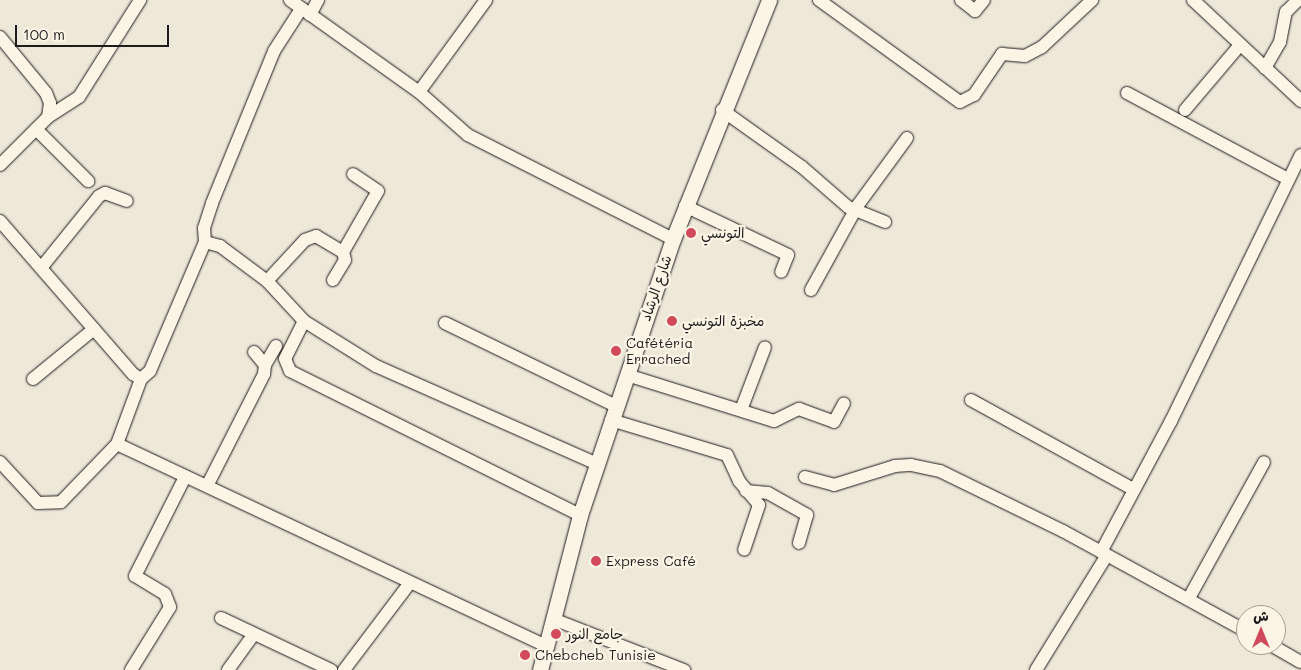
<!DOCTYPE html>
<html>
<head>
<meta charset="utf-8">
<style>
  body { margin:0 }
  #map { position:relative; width:1301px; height:670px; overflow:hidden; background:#eee8d9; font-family:Mali,"Playpen Sans Arabic",sans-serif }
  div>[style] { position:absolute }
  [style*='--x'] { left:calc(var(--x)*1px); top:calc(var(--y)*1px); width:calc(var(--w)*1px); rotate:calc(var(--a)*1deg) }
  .roads { filter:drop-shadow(0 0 1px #1c1c1c) drop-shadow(0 0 1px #1c1c1c) }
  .minor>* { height:12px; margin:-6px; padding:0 6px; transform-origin:6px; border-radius:6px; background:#fcf5e5 }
  .tertiary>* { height:15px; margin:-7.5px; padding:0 7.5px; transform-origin:7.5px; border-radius:7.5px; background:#fcf5e5 }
  .dots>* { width:14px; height:14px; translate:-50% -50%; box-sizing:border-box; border:2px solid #fcf5e5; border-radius:50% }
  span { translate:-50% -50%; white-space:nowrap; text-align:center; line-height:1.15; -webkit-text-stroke:4.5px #fcf5e5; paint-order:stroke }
  .poi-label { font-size:14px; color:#1c1c1c }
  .left { translate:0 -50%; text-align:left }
  .street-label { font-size:14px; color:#1c1c1c }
  .north { position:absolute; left:1236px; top:605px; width:50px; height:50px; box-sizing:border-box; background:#fcf5e5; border:1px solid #a29e95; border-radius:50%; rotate:0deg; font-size:14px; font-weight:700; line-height:20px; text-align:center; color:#1c1c1c }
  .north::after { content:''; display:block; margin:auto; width:18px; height:22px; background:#d1495b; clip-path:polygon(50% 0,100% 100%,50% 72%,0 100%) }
  .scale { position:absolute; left:15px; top:25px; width:154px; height:22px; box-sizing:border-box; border:2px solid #1c1c1c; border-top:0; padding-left:6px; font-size:15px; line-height:18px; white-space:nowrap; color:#1c1c1c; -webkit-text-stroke:4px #fcf5e5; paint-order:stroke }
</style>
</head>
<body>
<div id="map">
  <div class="roads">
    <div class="minor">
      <div style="--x:290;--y:0;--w:158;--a:35.5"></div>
      <div style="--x:419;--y:92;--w:65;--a:41.3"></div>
      <div style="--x:468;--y:135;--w:230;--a:26.9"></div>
      <div style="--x:819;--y:0;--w:174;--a:35.9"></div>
      <div style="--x:960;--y:102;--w:16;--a:-27"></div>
      <div style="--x:974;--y:95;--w:50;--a:-55.7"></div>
      <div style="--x:1002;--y:54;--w:23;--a:5"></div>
      <div style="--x:1025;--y:56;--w:19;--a:-28"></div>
      <div style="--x:1042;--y:47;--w:69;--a:-43.2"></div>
      <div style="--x:961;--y:0;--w:18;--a:38"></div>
      <div style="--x:975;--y:11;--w:14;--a:-51"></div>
      <div style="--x:1193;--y:0;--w:148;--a:43.1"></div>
      <div style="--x:310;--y:15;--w:17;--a:-62"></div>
      <div style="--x:0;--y:37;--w:72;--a:50.6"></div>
      <div style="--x:46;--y:93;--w:11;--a:68"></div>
      <div style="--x:50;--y:103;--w:14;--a:98"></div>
      <div style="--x:1265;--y:68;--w:30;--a:-60"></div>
      <div style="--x:1280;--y:42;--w:31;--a:-79"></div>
      <div style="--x:1286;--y:12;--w:17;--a:-45"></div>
      <div style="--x:419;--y:92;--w:114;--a:-53.9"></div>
      <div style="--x:1127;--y:93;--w:183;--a:28.1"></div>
      <div style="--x:722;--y:110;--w:98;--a:35.5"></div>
      <div style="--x:802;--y:167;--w:61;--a:41"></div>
      <div style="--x:848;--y:207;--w:40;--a:22"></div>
      <div style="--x:1185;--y:110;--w:85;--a:-49.8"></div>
      <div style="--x:36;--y:129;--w:74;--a:45"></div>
      <div style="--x:0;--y:165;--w:68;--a:-45"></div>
      <div style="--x:48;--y:117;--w:37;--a:-33"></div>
      <div style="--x:79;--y:97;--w:115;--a:-57.8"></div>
      <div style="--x:685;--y:206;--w:114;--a:25.4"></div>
      <div style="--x:788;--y:255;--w:18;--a:112"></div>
      <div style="--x:0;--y:221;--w:203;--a:49"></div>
      <div style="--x:133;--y:374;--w:9;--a:32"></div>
      <div style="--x:141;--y:379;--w:69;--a:110.3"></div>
      <div style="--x:117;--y:444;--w:474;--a:25.2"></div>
      <div style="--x:205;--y:242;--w:16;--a:15"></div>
      <div style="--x:220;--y:246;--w:59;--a:36.7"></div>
      <div style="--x:267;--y:281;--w:54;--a:47.2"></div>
      <div style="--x:304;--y:321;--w:42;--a:116.6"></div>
      <div style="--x:285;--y:359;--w:13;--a:67"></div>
      <div style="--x:290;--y:371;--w:324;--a:26.4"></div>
      <div style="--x:41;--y:268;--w:92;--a:-51.1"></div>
      <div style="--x:99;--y:196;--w:7;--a:-27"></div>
      <div style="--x:105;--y:193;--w:23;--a:20"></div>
      <div style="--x:333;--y:280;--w:23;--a:-59"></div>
      <div style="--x:345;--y:260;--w:8;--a:-104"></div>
      <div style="--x:267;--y:281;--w:56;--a:-47.2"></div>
      <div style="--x:305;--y:240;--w:12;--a:-20"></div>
      <div style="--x:316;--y:236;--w:31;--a:31"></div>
      <div style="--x:343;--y:252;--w:70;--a:-60.2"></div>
      <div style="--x:378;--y:191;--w:30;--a:-146"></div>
      <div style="--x:811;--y:290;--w:97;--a:-61.1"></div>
      <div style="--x:858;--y:205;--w:83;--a:-53.8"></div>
      <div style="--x:304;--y:321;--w:85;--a:32"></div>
      <div style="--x:376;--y:366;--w:242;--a:23.9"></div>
      <div style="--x:445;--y:323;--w:190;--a:25.9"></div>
      <div style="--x:265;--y:365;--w:22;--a:-60"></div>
      <div style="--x:627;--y:375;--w:154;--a:17.4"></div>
      <div style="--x:774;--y:421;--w:28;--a:-26"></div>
      <div style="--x:799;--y:409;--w:37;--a:20"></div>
      <div style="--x:834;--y:422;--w:21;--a:-62"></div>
      <div style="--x:33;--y:379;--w:79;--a:-39.3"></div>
      <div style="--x:141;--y:379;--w:12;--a:-42"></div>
      <div style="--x:150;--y:371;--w:140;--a:-66.9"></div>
      <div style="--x:205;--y:242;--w:14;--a:-94"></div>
      <div style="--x:204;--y:228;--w:26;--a:-72"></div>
      <div style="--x:212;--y:203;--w:164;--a:-67.8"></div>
      <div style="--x:274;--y:51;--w:50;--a:-57.3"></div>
      <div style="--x:971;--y:400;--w:185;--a:28.8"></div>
      <div style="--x:741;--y:410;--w:67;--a:-69.1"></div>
      <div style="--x:611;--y:420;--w:121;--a:16.8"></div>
      <div style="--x:727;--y:455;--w:29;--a:65"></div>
      <div style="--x:739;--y:481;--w:31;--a:50"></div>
      <div style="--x:759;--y:505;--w:47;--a:108.4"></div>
      <div style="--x:0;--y:462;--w:56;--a:47.2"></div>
      <div style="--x:38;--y:503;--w:23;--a:-2"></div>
      <div style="--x:61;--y:502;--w:81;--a:-46"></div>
      <div style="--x:805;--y:477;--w:30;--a:15"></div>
      <div style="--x:834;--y:485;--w:64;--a:-17.3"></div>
      <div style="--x:895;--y:466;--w:16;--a:-4"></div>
      <div style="--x:911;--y:465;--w:30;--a:12"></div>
      <div style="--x:940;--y:471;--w:137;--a:26"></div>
      <div style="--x:1063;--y:531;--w:209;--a:28.7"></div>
      <div style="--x:207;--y:486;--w:126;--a:-63"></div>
      <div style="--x:264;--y:374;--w:9;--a:-84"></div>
      <div style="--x:265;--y:365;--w:17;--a:-130"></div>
      <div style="--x:746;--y:491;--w:22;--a:5"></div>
      <div style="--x:768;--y:493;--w:45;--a:29.4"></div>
      <div style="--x:807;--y:515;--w:29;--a:106"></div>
      <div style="--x:1101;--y:552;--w:149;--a:-61.9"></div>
      <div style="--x:1171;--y:421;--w:296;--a:-64"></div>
      <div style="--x:1189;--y:598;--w:155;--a:-61.1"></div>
      <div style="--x:221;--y:618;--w:122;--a:25.3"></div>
      <div style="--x:553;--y:619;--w:141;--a:21.3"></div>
      <div style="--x:1271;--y:645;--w:34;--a:30"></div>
      <div style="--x:131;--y:670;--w:74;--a:-58.2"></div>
      <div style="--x:170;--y:607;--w:14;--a:-111"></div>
      <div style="--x:165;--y:594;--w:35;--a:-149"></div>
      <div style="--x:135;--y:576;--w:111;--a:-63.2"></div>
      <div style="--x:228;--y:670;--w:44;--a:-54.2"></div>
      <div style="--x:344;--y:670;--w:108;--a:-52.9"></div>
      <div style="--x:1036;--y:670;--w:135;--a:-58.3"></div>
    </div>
    <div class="tertiary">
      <div style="--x:540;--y:670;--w:160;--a:-75.5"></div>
      <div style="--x:580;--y:515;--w:291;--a:-71.4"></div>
      <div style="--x:673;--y:239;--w:258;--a:-68.1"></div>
    </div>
  </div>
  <div class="dots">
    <div style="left:691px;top:233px;background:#d1495b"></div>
    <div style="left:672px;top:321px;background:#d1495b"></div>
    <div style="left:616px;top:351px;background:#d1495b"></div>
    <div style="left:596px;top:561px;background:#d1495b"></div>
    <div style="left:556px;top:634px;background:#d1495b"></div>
    <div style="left:525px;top:655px;background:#d1495b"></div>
  </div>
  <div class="poi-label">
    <span class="left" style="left:701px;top:233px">التونسي</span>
    <span class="left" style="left:682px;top:321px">مخبزة التونسي</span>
    <span class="left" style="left:626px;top:351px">Cafétéria<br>Errached</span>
    <span class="left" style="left:606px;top:561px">Express Café</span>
    <span class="left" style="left:566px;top:634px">جامع النور</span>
    <span class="left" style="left:535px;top:655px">Chebcheb Tunisie</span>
  </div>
  <div class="street-label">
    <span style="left:656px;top:288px;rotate:-71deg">شارع الرشاد</span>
  </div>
  <div class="north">ش</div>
  <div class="scale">100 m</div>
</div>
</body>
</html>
